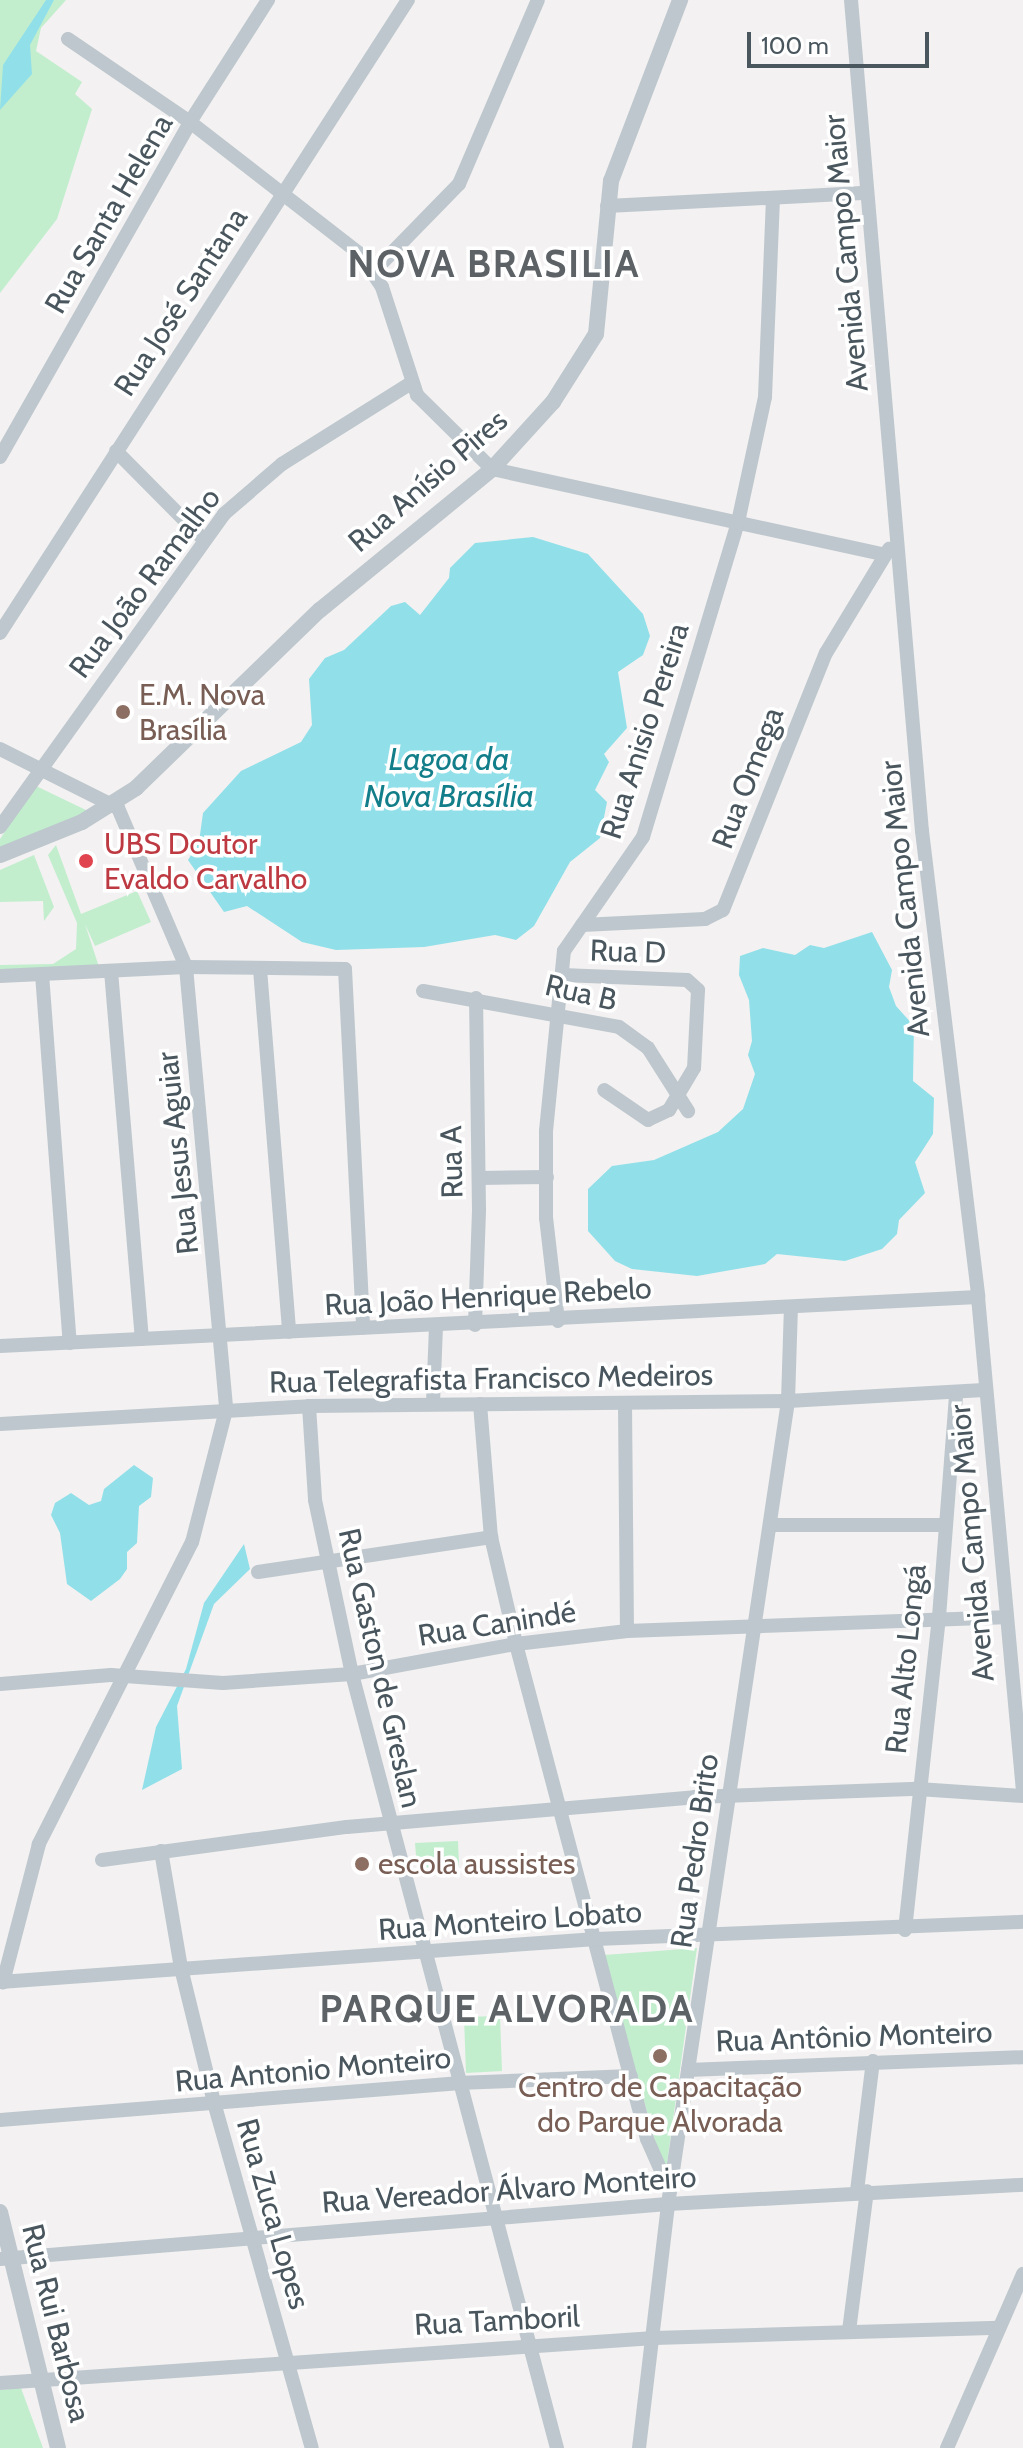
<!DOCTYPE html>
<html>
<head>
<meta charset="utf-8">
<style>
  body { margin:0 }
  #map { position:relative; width:1023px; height:2448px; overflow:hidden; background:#f3f1f1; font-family:Cabin,sans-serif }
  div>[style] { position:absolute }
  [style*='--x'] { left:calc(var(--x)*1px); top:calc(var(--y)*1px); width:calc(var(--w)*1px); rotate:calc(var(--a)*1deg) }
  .green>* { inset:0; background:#c2eece }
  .water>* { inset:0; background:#91e0e9 }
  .minor>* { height:14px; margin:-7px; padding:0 7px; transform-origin:7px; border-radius:7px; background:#bdc7cd }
  .tertiary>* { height:16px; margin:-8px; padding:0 8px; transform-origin:8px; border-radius:8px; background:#bdc7cd }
  .dots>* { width:22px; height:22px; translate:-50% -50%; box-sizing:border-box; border:4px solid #fff; border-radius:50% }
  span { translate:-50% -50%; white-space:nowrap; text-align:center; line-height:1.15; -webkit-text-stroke:7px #fff; paint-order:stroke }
  .street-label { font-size:30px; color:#49565e }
  .education-label { font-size:30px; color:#785e54 }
  .left { translate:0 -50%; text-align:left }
  .health-label { font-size:30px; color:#be3a42 }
  .water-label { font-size:32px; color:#127e8a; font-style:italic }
  .district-label { font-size:38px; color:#5d6266; font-weight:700; letter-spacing:2px }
  .scale { position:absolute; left:747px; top:32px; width:182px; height:36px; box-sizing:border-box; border:4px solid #49565e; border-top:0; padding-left:10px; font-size:24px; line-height:28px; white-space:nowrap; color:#49565e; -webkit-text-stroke:6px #fff; paint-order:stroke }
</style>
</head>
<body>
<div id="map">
  <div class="green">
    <div style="clip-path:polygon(0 0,66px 0,41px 28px,36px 51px,82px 82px,75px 94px,92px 109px,57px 219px,0 293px)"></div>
    <div style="clip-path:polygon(36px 786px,88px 811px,0 850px,0 839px)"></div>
    <div style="clip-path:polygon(56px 845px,81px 914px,137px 891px,151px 922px,95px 946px,85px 924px,100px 970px,0 974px,0 965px,53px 964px,76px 949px,77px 923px,48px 855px)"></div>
    <div style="clip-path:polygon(34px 855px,54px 907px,44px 921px,43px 901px,0 902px,0 870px)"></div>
    <div style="clip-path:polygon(458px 1841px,459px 1866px,417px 1868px,415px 1843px)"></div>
    <div style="clip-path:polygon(697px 1948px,665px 2177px,604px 1955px)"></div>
    <div style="clip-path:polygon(500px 2016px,502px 2071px,466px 2073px,464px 2017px)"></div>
    <div style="clip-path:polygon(21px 2388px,43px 2448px,0 2448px,0 2390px)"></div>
  </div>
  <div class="water">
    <div style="clip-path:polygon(46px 0,54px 0,30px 45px,32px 74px,0 110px,3px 65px)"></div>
    <div style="clip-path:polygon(533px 537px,588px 554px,643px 614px,650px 636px,643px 655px,618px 672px,627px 728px,604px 754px,609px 762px,595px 790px,607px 802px,600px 838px,570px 862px,534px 926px,516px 940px,495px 935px,424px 947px,336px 950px,302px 942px,247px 906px,224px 912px,188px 860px,199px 842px,203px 813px,241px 771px,301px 742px,312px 725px,309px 679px,325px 658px,344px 650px,391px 606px,405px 602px,420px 615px,449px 578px,450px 568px,475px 543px)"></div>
    <div style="clip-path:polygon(872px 932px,892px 970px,889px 987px,896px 1006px,914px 1026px,913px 1081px,934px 1098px,933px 1134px,915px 1162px,925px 1193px,899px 1220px,897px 1234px,882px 1249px,845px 1261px,777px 1254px,765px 1264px,697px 1276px,632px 1269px,615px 1261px,588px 1231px,588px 1189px,612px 1166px,654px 1160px,718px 1132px,743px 1109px,755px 1074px,748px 1055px,752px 1041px,749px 1000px,739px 975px,740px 956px,763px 948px,795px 955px,810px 945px,824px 948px)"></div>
    <div style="clip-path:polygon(134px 1465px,153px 1478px,151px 1497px,139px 1506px,137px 1543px,127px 1552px,127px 1569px,120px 1579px,91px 1601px,67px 1584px,60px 1533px,51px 1515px,55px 1503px,71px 1493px,89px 1505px,101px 1501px,104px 1489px)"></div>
    <div style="clip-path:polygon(244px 1544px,250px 1569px,214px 1604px,177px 1706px,182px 1769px,142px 1790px,156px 1727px,186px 1669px,204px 1603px)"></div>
  </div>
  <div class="minor">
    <div style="--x:851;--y:0;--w:834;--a:85.12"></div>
    <div style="--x:922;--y:831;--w:469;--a:83.1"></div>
    <div style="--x:978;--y:1297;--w:497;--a:84.8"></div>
    <div style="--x:68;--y:39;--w:148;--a:34.2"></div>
    <div style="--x:190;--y:122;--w:214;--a:37.8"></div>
    <div style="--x:359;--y:253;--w:41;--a:55.9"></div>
    <div style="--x:382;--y:287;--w:114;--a:72"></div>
    <div style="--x:417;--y:395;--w:105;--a:44.6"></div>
    <div style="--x:492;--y:469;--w:399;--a:12.3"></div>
    <div style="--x:607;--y:206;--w:260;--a:-2.9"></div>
    <div style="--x:375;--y:270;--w:120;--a:-45.7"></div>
    <div style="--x:459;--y:184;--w:200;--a:-66.8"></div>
    <div style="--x:116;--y:451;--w:124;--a:45.3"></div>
    <div style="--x:0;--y:457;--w:385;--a:-60.4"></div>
    <div style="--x:190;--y:122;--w:145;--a:-57.4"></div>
    <div style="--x:0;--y:633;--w:753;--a:-57.2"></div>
    <div style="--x:0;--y:749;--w:132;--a:26.6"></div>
    <div style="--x:118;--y:808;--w:173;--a:66.8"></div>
    <div style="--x:186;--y:967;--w:445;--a:84.8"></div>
    <div style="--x:226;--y:1410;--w:136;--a:104.4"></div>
    <div style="--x:192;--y:1542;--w:339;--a:116.9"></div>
    <div style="--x:39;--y:1844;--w:143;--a:104.6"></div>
    <div style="--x:0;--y:827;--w:385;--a:-54.4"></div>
    <div style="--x:224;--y:514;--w:77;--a:-40.8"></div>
    <div style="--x:282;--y:464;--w:152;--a:-32.1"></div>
    <div style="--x:582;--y:925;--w:123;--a:-2.8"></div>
    <div style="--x:705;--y:919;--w:20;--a:-27"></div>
    <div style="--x:723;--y:910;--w:277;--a:-68.2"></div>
    <div style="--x:826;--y:653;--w:122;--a:-58.8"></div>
    <div style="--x:260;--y:969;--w:364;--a:85.4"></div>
    <div style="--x:111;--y:971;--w:369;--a:85.2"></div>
    <div style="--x:42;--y:974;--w:370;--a:85.7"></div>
    <div style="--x:562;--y:975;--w:125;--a:2.3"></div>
    <div style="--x:687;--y:980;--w:15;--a:42"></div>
    <div style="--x:698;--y:990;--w:78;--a:92.9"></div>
    <div style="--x:694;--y:1068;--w:49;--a:120.8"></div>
    <div style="--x:669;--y:1110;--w:23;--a:155"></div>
    <div style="--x:648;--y:1120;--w:53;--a:-145.7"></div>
    <div style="--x:0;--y:976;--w:186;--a:-2.8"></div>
    <div style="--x:186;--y:967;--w:159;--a:0.7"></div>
    <div style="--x:345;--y:969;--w:359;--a:87.1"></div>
    <div style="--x:423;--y:991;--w:199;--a:10.4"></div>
    <div style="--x:619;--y:1027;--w:36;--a:36"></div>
    <div style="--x:648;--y:1048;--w:75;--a:57.6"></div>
    <div style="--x:479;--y:1178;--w:68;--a:-0.8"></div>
    <div style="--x:558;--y:1321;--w:104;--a:-96.6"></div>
    <div style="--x:546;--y:1218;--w:87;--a:-90"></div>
    <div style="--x:546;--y:1131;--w:181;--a:-84.3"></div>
    <div style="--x:564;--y:951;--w:139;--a:-55.3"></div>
    <div style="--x:643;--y:837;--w:329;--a:-73.2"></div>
    <div style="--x:738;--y:522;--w:128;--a:-77.8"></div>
    <div style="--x:765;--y:397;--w:198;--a:-87.7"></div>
    <div style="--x:475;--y:1325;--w:115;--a:-88"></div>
    <div style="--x:479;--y:1210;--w:212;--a:-90.8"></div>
    <div style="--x:0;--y:1346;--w:979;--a:-2.87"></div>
    <div style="--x:625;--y:1403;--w:228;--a:89.5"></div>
    <div style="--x:433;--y:1404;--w:77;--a:-87.8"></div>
    <div style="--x:480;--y:1404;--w:133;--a:85.3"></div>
    <div style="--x:491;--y:1537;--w:110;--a:76.8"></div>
    <div style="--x:516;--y:1644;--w:512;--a:75.18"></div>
    <div style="--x:647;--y:2139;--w:57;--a:66.1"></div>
    <div style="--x:309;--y:1406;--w:94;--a:86.3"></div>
    <div style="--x:315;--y:1500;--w:178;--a:78"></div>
    <div style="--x:352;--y:1674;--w:801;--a:75.17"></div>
    <div style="--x:0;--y:1424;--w:310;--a:-3.3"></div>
    <div style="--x:309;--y:1406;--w:479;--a:-0.6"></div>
    <div style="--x:788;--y:1401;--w:196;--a:-3.2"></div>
    <div style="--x:770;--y:1525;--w:175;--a:0"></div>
    <div style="--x:258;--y:1572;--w:236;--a:-8.5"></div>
    <div style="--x:0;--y:1684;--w:111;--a:-4.6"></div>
    <div style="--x:111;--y:1675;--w:112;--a:4.1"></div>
    <div style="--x:223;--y:1683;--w:129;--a:-4"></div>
    <div style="--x:352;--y:1674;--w:167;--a:-10.4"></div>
    <div style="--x:516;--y:1644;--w:112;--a:-6.7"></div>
    <div style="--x:627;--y:1631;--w:377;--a:-2.1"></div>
    <div style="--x:161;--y:1851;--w:119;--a:80.3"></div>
    <div style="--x:181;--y:1968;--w:142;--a:76.2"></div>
    <div style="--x:215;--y:2106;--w:355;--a:74.2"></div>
    <div style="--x:102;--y:1860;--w:247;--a:-7.7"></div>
    <div style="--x:347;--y:1827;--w:349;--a:-4.9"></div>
    <div style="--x:695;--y:1797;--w:223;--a:-2.1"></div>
    <div style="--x:918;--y:1789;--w:105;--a:3.8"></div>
    <div style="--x:905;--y:1930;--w:315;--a:-83.8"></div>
    <div style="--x:939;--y:1617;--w:224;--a:-85.6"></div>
    <div style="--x:0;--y:1982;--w:598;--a:-4.13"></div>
    <div style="--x:596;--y:1939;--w:427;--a:-2.3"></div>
    <div style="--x:688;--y:2070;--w:335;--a:-2.2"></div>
    <div style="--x:0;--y:2120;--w:459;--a:-4.6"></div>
    <div style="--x:458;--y:2083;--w:173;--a:-2.3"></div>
    <div style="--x:857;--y:2191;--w:131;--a:-83"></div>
    <div style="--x:0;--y:2259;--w:670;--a:-4.71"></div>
    <div style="--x:668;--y:2204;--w:356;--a:-3.1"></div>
    <div style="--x:849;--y:2331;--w:141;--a:-82.7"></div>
    <div style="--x:0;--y:2383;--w:656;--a:-3.94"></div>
    <div style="--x:654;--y:2338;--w:345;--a:-1.7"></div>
    <div style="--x:639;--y:2448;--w:246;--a:-83.2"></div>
    <div style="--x:668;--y:2204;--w:812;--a:-81.5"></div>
    <div style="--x:788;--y:1401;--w:93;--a:-88.2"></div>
    <div style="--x:947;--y:2448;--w:190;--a:-66.4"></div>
  </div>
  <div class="tertiary">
    <div style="--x:0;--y:855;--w:88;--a:-21.9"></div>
    <div style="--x:82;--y:822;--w:64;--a:-32.2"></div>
    <div style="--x:136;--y:788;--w:256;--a:-44.1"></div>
    <div style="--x:320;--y:610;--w:222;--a:-39.3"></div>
    <div style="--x:492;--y:469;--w:91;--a:-47.7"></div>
    <div style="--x:553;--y:402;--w:80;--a:-57.7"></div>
    <div style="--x:596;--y:334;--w:154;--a:-84.4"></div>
    <div style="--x:611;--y:181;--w:194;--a:-69.1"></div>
    <div style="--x:0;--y:2212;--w:243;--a:76.2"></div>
  </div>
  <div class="dots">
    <div style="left:123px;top:712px;background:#8d6e63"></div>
    <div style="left:86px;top:861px;background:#e0444e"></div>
    <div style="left:362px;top:1864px;background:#8d6e63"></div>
    <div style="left:660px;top:2056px;background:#8d6e63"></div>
  </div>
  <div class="street-label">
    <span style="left:109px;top:214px;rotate:-60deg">Rua Santa Helena</span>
    <span style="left:846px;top:253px;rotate:-95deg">Avenida Campo Maior</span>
    <span style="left:181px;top:302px;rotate:-57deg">Rua José Santana</span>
    <span style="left:428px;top:481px;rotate:-41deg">Rua Anísio Pires</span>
    <span style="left:145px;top:583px;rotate:-53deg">Rua João Ramalho</span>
    <span style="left:645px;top:731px;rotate:-72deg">Rua Anisio Pereira</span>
    <span style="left:748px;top:778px;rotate:-69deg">Rua Omega</span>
    <span style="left:905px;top:899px;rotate:-96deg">Avenida Campo Maior</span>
    <span style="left:628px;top:952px;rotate:2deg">Rua D</span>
    <span style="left:581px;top:993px;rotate:13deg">Rua B</span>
    <span style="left:178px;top:1153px;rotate:-96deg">Rua Jesus Aguiar</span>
    <span style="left:452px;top:1162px;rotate:-91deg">Rua A</span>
    <span style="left:488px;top:1297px;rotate:-3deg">Rua João Henrique Rebelo</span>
    <span style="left:491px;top:1379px;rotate:-1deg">Rua Telegrafista Francisco Medeiros</span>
    <span style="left:972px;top:1543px;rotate:-95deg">Avenida Campo Maior</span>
    <span style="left:497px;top:1624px;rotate:-9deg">Rua Canindé</span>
    <span style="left:906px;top:1659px;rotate:-84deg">Rua Alto Longá</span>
    <span style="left:380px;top:1668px;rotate:77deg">Rua Gaston de Greslan</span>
    <span style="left:695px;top:1851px;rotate:-82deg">Rua Pedro Brito</span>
    <span style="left:510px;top:1921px;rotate:-4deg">Rua Monteiro Lobato</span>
    <span style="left:854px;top:2037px;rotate:-2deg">Rua Antônio Monteiro</span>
    <span style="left:313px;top:2070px;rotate:-5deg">Rua Antonio Monteiro</span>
    <span style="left:509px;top:2190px;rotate:-4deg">Rua Vereador Álvaro Monteiro</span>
    <span style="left:273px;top:2214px;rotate:74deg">Rua Zuca Lopes</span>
    <span style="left:497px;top:2321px;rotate:-3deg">Rua Tamboril</span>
    <span style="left:56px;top:2323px;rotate:76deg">Rua Rui Barbosa</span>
  </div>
  <div class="education-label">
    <span class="left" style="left:139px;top:712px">E.M. Nova<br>Brasília</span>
    <span class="left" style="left:378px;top:1864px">escola aussistes</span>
    <span style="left:660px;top:2104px">Centro de Capacitação<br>do Parque Alvorada</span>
  </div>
  <div class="health-label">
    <span class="left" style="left:104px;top:861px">UBS Doutor<br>Evaldo Carvalho</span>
  </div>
  <div class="water-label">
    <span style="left:449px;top:778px">Lagoa da<br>Nova Brasília</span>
  </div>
  <div class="district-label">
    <span style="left:494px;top:264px">NOVA BRASILIA</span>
    <span style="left:507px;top:2009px">PARQUE ALVORADA</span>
  </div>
  <div class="scale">100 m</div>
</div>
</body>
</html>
